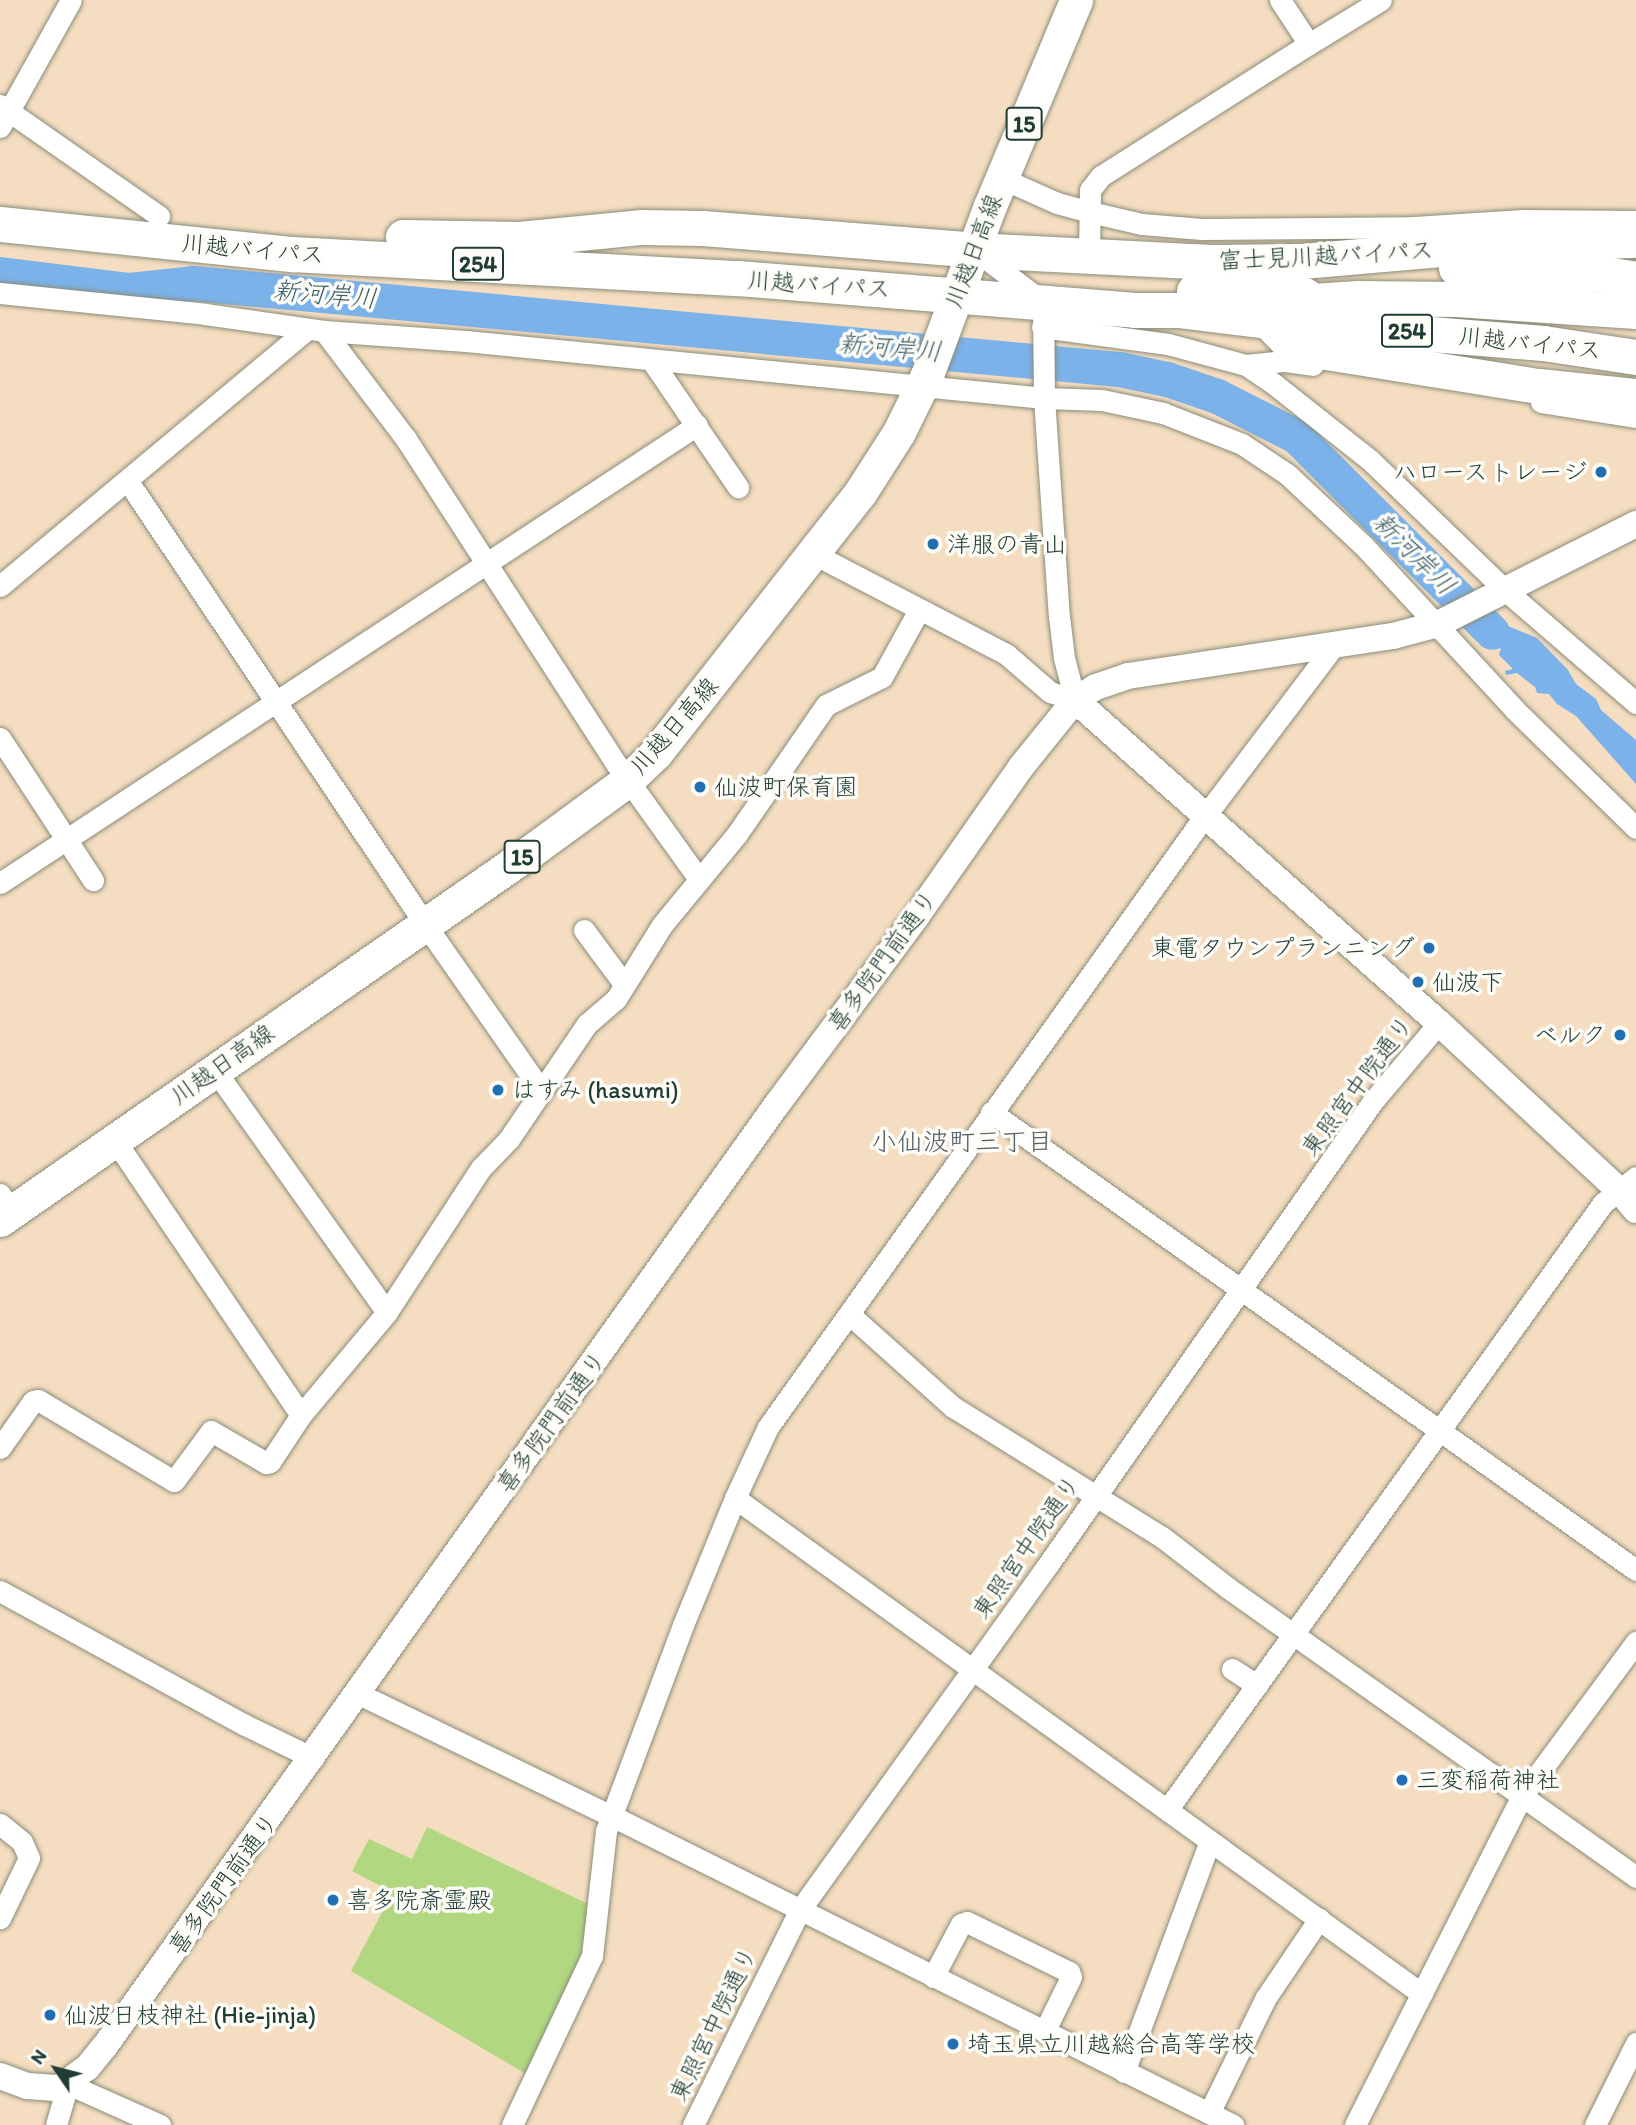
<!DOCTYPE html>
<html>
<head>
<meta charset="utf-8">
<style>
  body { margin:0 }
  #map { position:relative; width:1636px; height:2125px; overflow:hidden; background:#f5ddc1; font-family:Itim,"Klee One",sans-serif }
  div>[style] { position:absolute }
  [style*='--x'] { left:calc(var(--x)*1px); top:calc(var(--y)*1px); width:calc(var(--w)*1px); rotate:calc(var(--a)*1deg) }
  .green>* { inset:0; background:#b1d781 }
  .water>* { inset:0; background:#7bb2ea }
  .river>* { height:35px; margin:-17.5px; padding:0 17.5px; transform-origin:17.5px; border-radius:17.5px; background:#7bb2ea }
  .roads { filter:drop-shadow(0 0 2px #8a8d7a) drop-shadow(0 0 2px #8a8d7a) }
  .minor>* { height:21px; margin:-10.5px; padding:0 10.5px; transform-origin:10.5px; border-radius:10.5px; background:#fff }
  .tertiary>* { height:26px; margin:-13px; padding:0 13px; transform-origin:13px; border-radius:13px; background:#fff }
  .primary>* { height:33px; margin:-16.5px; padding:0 16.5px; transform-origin:16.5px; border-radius:16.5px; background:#fff }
  .trunk>* { height:35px; margin:-17.5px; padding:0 17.5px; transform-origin:17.5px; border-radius:17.5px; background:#fff }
  .dots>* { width:19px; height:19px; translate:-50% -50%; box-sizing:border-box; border:4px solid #fdfcf7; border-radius:50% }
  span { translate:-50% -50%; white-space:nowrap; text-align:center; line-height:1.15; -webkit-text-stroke:7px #fdfcf7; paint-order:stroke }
  .shield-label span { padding:2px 5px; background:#fdfcf7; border:2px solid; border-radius:5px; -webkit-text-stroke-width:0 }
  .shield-label { font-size:23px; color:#1f3d34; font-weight:700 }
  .street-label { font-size:24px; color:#1f3d34 }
  .poi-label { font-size:24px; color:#1f3d34 }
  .right { translate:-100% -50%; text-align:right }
  .left { translate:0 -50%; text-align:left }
  .water-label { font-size:26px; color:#3b606b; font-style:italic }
  .neighbourhood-label { font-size:26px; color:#56616a }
  .north { position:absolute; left:21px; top:2034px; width:70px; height:70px; -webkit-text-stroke:5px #fdfcf7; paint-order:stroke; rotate:305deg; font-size:19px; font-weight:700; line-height:28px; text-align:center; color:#1f3d34 }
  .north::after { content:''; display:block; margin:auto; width:24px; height:32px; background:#1f3d34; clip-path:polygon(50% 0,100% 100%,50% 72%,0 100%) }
</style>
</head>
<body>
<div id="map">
  <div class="green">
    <div style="clip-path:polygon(427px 1827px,588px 1904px,581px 1954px,528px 2075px,351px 1971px,385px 1907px,382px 1904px,388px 1890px,352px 1871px,369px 1839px,412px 1859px)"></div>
  </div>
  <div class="water">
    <div style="clip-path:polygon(1490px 614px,1508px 626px,1537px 638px,1568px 670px,1576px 684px,1596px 699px,1601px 710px,1636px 740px,1636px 784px,1576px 716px,1557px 704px,1549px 694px,1537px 693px,1535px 687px,1517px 673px,1506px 675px,1505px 671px,1513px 669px,1499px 655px,1501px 647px,1475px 621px)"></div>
  </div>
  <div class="river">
    <div style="--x:0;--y:274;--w:130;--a:7.1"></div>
    <div style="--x:129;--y:290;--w:64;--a:-6.2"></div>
    <div style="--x:193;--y:283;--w:930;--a:5.31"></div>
    <div style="--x:1119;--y:369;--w:49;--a:11.8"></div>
    <div style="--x:1167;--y:379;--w:53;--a:18.8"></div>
    <div style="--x:1217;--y:396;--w:89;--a:26.9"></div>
    <div style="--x:1296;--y:436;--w:277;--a:45"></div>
  </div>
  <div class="roads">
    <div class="minor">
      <div style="--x:1309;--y:44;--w:84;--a:-31.4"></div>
      <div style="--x:0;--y:105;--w:194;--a:34.9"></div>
      <div style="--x:0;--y:127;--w:145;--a:-60.8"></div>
      <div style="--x:1001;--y:178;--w:61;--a:24.1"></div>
      <div style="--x:1057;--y:203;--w:34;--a:15"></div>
      <div style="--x:1090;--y:212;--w:53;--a:13"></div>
      <div style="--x:1142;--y:224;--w:60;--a:4.8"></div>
      <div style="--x:1202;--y:229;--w:212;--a:-0.5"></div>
      <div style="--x:1414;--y:227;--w:109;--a:-3.7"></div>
      <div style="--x:1523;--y:220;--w:113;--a:0.5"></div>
      <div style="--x:976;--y:251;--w:84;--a:37.3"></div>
      <div style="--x:1043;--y:302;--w:96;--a:89.4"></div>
      <div style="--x:1044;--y:398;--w:219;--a:86.1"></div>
      <div style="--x:1059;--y:616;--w:42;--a:83.2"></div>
      <div style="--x:1064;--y:658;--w:43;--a:75.3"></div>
      <div style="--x:1089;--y:255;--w:65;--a:-89.1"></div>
      <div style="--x:1090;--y:190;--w:18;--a:-52"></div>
      <div style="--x:1101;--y:176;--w:246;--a:-32.4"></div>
      <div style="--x:1309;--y:44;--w:53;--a:-123.4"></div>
      <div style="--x:0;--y:293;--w:206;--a:5.8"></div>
      <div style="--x:205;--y:314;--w:120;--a:8.1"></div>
      <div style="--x:324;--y:331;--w:142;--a:4"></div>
      <div style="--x:466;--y:341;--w:581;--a:5.63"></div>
      <div style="--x:1044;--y:398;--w:58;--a:2"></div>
      <div style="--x:1102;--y:400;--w:62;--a:12"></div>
      <div style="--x:1163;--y:413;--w:85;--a:21.4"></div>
      <div style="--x:1242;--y:444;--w:54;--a:33.7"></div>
      <div style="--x:1287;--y:474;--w:104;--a:43.1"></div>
      <div style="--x:1363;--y:545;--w:224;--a:47.3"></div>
      <div style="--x:1515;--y:710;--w:169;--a:44.3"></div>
      <div style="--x:1042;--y:327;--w:127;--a:7.7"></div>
      <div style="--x:1168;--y:344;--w:81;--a:15.1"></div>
      <div style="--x:1246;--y:365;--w:34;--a:34"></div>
      <div style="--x:1274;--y:384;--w:124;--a:38.4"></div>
      <div style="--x:1371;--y:461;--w:186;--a:43.9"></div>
      <div style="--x:1505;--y:590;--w:173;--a:40.8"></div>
      <div style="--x:324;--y:331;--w:136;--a:52.8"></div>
      <div style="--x:406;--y:439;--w:388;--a:57.1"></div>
      <div style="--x:617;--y:765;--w:140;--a:54.3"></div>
      <div style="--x:652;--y:361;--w:153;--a:55.7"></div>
      <div style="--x:1246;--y:365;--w:39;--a:-6"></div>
      <div style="--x:1285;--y:361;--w:28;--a:8"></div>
      <div style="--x:1541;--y:402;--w:96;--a:9"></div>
      <div style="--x:127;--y:480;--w:535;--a:56.13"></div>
      <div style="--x:425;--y:924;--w:203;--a:55.1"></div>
      <div style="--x:812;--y:553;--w:219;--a:27.5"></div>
      <div style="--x:1006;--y:654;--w:58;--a:40.8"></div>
      <div style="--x:1050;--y:692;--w:26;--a:18"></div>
      <div style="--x:0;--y:586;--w:400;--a:-39.9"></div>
      <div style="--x:0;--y:738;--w:170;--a:56.8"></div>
      <div style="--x:0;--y:883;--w:834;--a:-33.31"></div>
      <div style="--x:584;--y:930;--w:67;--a:53.5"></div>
      <div style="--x:214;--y:1069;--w:298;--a:54.6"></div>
      <div style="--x:991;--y:1112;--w:791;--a:35.38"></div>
      <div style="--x:114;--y:1139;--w:333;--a:55.9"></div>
      <div style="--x:0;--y:1194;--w:22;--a:56"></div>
      <div style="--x:849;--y:1314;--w:140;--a:41.8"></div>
      <div style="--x:953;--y:1407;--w:246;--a:31.9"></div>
      <div style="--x:1162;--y:1537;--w:83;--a:37.7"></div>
      <div style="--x:1228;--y:1588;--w:500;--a:35.3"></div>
      <div style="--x:0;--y:1448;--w:57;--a:-54.9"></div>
      <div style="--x:33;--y:1401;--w:5;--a:-11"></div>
      <div style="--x:38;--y:1400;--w:158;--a:30.8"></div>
      <div style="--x:174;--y:1481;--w:62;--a:-53.5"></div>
      <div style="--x:211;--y:1431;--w:64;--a:30.2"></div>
      <div style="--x:266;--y:1463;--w:4;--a:-14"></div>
      <div style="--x:270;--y:1462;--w:56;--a:-56.6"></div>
      <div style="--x:301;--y:1415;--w:134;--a:-50.1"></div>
      <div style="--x:387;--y:1312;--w:172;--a:-56.9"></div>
      <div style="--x:481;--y:1168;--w:40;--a:-46"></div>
      <div style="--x:509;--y:1139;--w:139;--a:-55.9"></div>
      <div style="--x:587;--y:1024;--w:38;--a:-41"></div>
      <div style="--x:616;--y:999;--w:87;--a:-58.1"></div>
      <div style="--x:662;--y:925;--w:118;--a:-50.5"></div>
      <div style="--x:737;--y:834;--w:157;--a:-55.4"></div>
      <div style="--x:826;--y:705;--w:63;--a:-26.6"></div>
      <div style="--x:882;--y:677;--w:77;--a:-61.1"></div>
      <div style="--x:735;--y:1498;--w:847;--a:35.83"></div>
      <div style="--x:0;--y:1591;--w:279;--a:28.7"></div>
      <div style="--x:245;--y:1725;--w:76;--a:25.9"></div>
      <div style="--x:1232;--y:1669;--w:30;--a:33"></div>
      <div style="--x:357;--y:1693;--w:283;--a:25.8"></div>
      <div style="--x:612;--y:1816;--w:694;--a:26.45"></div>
      <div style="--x:1167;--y:1810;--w:747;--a:-54.31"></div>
      <div style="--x:1603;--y:1203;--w:42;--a:-38.2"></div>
      <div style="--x:0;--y:1824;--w:28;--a:39"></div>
      <div style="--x:22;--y:1842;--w:17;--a:66"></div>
      <div style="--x:29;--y:1858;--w:67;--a:115.8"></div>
      <div style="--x:933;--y:1977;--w:60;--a:-62.2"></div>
      <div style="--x:961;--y:1924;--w:6;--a:-18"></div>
      <div style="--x:967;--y:1922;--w:114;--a:26.1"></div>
      <div style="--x:1069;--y:1972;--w:5;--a:68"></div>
      <div style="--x:1071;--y:1977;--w:61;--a:116.1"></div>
      <div style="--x:1124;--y:2072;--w:246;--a:-69.6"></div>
      <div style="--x:1209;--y:2113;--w:127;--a:-63.8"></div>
      <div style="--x:1265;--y:1999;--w:97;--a:-56"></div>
      <div style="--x:56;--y:2125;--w:43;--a:-73.7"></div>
      <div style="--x:68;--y:2084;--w:101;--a:24"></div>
      <div style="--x:512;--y:2125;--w:187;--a:-64.7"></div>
      <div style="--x:592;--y:1956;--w:126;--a:-83.6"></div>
      <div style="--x:606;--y:1831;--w:220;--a:-69.5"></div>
      <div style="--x:683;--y:1625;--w:137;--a:-67.7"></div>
      <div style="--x:735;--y:1498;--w:78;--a:-65.1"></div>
      <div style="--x:768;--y:1427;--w:736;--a:-54.45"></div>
      <div style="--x:1196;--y:828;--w:231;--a:-52.9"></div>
      <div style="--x:693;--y:2125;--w:239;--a:-63.6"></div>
      <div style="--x:799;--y:1911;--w:425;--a:-54.3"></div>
      <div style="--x:1047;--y:1566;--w:568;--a:-54.97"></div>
      <div style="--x:1373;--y:1101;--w:102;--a:-49.8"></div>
      <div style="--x:1355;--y:2125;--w:369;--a:-63.1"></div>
      <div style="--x:1522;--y:1796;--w:192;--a:-53.5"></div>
      <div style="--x:1595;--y:2125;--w:92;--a:-63.4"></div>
    </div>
    <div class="tertiary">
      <div style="--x:1075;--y:700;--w:487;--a:41.6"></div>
      <div style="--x:1439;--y:1023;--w:246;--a:42.9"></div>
      <div style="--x:1619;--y:1190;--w:26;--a:50"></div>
      <div style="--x:0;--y:2076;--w:29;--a:20"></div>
      <div style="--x:27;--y:2086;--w:32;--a:4"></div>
      <div style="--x:59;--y:2088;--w:34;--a:-36"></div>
      <div style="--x:87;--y:2068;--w:28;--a:-51"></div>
      <div style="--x:105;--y:2046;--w:1159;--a:-54.49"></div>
      <div style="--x:778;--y:1103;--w:232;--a:-53.4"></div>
      <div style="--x:916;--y:917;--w:183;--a:-55"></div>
      <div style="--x:1021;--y:767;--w:86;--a:-51.1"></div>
      <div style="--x:1075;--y:700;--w:25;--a:-32"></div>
      <div style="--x:1096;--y:687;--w:34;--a:-19"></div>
      <div style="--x:1128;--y:676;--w:268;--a:-8.6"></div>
      <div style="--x:1393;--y:636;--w:47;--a:-14.9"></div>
      <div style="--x:1438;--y:624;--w:222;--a:-26.8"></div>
    </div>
    <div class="primary">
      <div style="--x:0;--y:1220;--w:647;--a:-34.8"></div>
      <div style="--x:531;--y:851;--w:120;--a:-36.2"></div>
      <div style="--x:628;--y:780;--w:39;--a:-44"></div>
      <div style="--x:656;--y:753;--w:330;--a:-51.9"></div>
      <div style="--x:860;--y:493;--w:72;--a:-57.4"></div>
      <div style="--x:899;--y:432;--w:64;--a:-63.8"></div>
      <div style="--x:927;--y:375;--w:180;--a:-69.6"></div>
      <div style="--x:990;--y:206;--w:223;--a:-67.3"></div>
    </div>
    <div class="trunk">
      <div style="--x:0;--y:224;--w:294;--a:5.9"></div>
      <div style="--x:292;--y:254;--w:447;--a:3.1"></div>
      <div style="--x:738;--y:278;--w:398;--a:4.6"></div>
      <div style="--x:1135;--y:310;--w:43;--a:0"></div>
      <div style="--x:1178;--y:310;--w:92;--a:6.9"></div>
      <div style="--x:1269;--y:321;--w:275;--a:4.6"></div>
      <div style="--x:1543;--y:343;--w:94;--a:8.6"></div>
      <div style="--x:403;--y:237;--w:116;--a:1"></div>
      <div style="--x:519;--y:239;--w:124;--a:-5.6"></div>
      <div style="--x:642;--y:227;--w:61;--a:0.9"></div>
      <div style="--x:703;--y:228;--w:272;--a:4.6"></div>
      <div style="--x:974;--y:250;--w:241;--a:2.9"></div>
      <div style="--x:1215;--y:262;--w:87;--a:-0.7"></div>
      <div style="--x:1302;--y:261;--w:165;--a:-4.9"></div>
      <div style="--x:1466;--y:247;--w:170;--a:-2.4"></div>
      <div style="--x:1456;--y:268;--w:149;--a:2.3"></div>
      <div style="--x:1605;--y:274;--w:31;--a:9"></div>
      <div style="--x:1194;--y:291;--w:111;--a:2.1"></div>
      <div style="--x:1282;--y:303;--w:76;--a:-3.8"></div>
      <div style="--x:1358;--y:298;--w:98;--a:0.6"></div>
      <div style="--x:1456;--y:299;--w:180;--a:3.8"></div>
      <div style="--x:1271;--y:324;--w:28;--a:46"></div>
      <div style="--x:1290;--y:344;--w:37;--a:13"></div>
      <div style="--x:1326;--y:352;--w:216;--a:9.1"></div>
      <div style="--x:1539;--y:386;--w:98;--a:5.9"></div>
    </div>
  </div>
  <div class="dots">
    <div style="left:1601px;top:472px;background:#1f6fb2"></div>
    <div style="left:933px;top:544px;background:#1f6fb2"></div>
    <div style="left:700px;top:787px;background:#1f6fb2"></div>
    <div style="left:1429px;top:948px;background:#1f6fb2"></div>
    <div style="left:1418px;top:982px;background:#1f6fb2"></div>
    <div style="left:1620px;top:1035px;background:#1f6fb2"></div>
    <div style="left:498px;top:1090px;background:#1f6fb2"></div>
    <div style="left:1402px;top:1780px;background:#1f6fb2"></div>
    <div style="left:333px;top:1900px;background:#1f6fb2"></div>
    <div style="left:50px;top:2015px;background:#1f6fb2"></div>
    <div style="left:953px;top:2044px;background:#1f6fb2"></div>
  </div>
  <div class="shield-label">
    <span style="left:1024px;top:124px">15</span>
    <span style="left:478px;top:264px">254</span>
    <span style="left:1407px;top:331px">254</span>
    <span style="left:522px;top:857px">15</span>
  </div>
  <div class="street-label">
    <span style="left:253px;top:249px;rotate:5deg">川越バイパス</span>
    <span style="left:973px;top:251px;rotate:-69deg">川越日高線</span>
    <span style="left:1326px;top:255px;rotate:-3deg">富士見川越バイパス</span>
    <span style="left:819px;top:284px;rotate:4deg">川越バイパス</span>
    <span style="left:1530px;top:343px;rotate:6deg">川越バイパス</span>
    <span style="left:674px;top:726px;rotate:-49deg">川越日高線</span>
    <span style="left:882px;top:961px;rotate:-54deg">喜多院門前通り</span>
    <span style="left:222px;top:1064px;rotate:-35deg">川越日高線</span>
    <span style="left:1357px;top:1086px;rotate:-53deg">東照宮中院通り</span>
    <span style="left:551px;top:1422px;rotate:-54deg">喜多院門前通り</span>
    <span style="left:1026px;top:1547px;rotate:-55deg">東照宮中院通り</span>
    <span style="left:223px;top:1884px;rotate:-54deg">喜多院門前通り</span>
    <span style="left:713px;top:2024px;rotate:-64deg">東照宮中院通り</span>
  </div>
  <div class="poi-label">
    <span class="right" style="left:1587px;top:472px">ハローストレージ</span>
    <span class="left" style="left:947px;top:544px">洋服の青山</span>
    <span class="left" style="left:714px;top:787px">仙波町保育園</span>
    <span class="right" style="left:1415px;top:948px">東電タウンプランニング</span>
    <span class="left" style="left:1432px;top:982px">仙波下</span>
    <span class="right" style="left:1606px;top:1035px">ベルク</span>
    <span class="left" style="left:512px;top:1090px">はすみ (hasumi)</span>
    <span class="left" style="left:1416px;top:1780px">三変稲荷神社</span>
    <span class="left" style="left:347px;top:1900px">喜多院斎霊殿</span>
    <span class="left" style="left:64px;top:2015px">仙波日枝神社 (Hie-jinja)</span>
    <span class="left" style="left:967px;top:2044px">埼玉県立川越総合高等学校</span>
  </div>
  <div class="water-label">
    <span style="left:325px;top:295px;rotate:5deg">新河岸川</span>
    <span style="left:890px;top:348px;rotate:5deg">新河岸川</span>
    <span style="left:1414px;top:554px;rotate:45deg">新河岸川</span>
  </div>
  <div class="neighbourhood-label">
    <span style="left:962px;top:1142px">小仙波町三丁目</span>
  </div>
  <div class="north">N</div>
</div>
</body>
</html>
